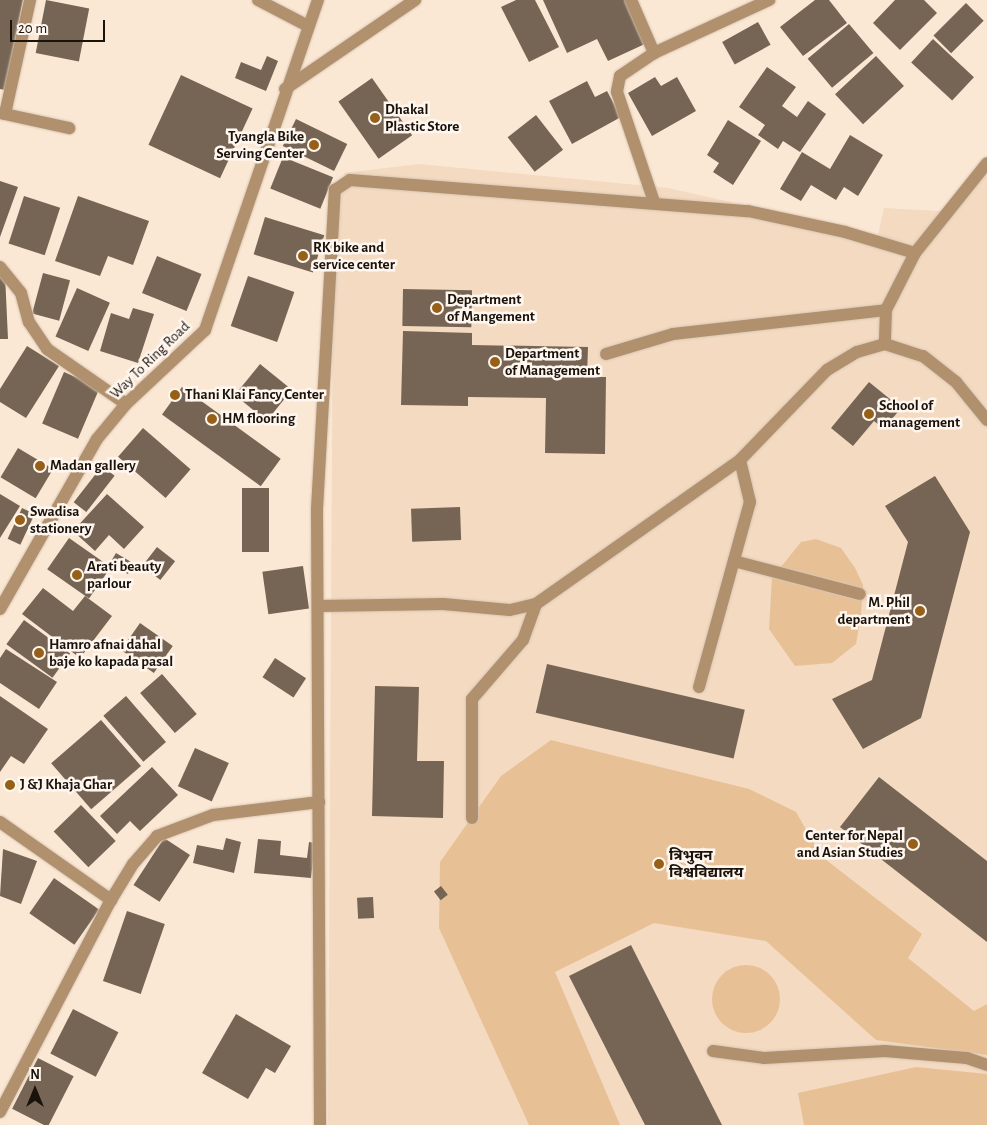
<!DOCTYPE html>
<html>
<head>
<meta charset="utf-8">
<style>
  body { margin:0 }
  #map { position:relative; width:987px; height:1125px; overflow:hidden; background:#fbe8d4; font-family:"Alegreya Sans","Noto Sans Devanagari",sans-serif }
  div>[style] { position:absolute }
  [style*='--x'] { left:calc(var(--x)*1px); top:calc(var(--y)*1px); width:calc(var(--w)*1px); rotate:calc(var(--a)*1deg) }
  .built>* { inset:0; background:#f3dac1 }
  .green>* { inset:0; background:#e8c096 }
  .round { border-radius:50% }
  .building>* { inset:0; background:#766554; transform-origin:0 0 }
  .roads { filter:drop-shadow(0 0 1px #d7c6b4) drop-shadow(0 0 1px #d7c6b4) }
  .service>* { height:12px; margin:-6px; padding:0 6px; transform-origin:6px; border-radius:6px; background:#b1906e }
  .minor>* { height:12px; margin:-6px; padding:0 6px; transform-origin:6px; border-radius:6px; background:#b1906e }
  .tertiary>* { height:12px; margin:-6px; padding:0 6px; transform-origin:6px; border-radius:6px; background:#b1906e }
  .dots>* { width:14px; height:14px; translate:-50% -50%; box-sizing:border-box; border:2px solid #fff7ef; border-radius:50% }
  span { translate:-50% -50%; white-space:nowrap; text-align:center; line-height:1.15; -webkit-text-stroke:5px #fff7ef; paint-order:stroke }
  .poi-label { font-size:15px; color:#1a130c; font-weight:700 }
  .left { translate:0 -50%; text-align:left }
  .right { translate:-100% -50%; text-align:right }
  .street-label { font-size:15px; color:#1a130c }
  .north { position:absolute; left:10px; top:1065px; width:50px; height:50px; -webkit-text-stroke:4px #fff7ef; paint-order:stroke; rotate:0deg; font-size:14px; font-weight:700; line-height:20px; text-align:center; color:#1a130c }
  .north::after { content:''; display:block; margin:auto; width:18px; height:22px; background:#1a130c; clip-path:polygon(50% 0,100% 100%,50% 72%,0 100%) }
  .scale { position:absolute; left:10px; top:20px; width:95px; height:22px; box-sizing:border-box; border:2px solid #1a130c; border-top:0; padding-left:6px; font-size:15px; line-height:18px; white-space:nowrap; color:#1a130c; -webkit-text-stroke:4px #fff7ef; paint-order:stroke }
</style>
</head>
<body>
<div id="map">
  <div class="built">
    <div style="clip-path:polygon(419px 164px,668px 188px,878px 235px,884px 208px,956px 212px,987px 173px,987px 1125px,328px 1125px,333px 270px,344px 173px)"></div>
  </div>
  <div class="green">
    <div style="clip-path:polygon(816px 539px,841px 548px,855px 568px,863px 585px,861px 615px,856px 644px,832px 663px,795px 666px,769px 629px,772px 578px,801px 542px)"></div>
    <div style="clip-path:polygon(551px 740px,749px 789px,796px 812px,821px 856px,922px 934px,908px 958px,974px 1011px,987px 1004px,987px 1055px,876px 1040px,766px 941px,654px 923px,555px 972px,620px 1125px,529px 1125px,439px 928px,440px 862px,501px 776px)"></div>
    <div class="round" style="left:712px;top:965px;width:68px;height:68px"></div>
    <div style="clip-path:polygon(916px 1067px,987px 1074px,987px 1125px,804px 1125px,798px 1093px)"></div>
  </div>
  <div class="building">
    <div style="clip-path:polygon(0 0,23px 0,5px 90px,0 89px)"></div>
    <div style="left:46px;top:0;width:44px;height:54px;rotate:11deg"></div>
    <div style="clip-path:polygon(516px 0,535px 0,559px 47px,529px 62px,501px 7px)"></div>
    <div style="clip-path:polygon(543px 0,627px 0,647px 43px,608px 61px,597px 39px,567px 53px)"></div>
    <div style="clip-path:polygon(815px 0,829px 0,847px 23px,803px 56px,780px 27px)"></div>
    <div style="clip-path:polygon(895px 0,924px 0,937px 13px,900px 50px,873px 23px)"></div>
    <div style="left:966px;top:3px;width:25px;height:46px;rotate:45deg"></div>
    <div style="left:758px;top:22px;width:26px;height:41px;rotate:61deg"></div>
    <div style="left:849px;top:24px;width:38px;height:54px;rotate:50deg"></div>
    <div style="left:933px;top:39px;width:56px;height:32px;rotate:43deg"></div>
    <div style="clip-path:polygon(267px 56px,278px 61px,266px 91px,235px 78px,241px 62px,261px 70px)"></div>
    <div style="left:876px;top:56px;width:41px;height:56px;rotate:47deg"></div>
    <div style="clip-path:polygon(767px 67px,796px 87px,782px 106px,797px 117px,808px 101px,826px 114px,800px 152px,783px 141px,778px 149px,758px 135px,765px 125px,739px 107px)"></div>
    <div style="left:181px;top:75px;width:79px;height:77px;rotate:25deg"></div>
    <div style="clip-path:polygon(655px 77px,661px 86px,677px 77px,696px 111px,652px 136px,628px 93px)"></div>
    <div style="left:372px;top:78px;width:70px;height:41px;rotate:55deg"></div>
    <div style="clip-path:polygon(587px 81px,595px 97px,607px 91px,621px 117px,572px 144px,549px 101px)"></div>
    <div style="left:536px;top:115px;width:44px;height:36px;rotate:52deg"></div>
    <div style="left:296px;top:119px;width:57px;height:30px;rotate:26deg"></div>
    <div style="clip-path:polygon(728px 120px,761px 141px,733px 185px,713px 172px,719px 163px,707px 155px)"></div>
    <div style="clip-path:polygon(850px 135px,883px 155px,858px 196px,844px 187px,836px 200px,811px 185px,801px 201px,780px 189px,802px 152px,830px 169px)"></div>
    <div style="left:283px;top:157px;width:54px;height:34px;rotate:22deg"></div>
    <div style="clip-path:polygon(0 181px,18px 187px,0 237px)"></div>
    <div style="left:24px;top:196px;width:38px;height:50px;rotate:18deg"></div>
    <div style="clip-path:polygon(78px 196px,149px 221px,133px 265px,108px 256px,100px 276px,55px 261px)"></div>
    <div style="left:265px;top:217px;width:62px;height:39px;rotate:17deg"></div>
    <div style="left:157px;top:256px;width:48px;height:40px;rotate:22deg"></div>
    <div style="left:43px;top:273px;width:28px;height:42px;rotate:15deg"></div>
    <div style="clip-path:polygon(0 275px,5px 275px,8px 339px,0 339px)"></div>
    <div style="left:248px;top:276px;width:49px;height:53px;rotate:19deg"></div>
    <div style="left:77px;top:288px;width:36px;height:53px;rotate:24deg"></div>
    <div style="left:403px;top:289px;width:69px;height:37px;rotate:1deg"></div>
    <div style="clip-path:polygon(133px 308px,154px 314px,138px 363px,100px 351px,111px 313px,129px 319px)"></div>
    <div style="clip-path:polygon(403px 331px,472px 333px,472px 345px,588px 347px,587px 377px,606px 377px,605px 454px,545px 453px,546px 398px,468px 397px,468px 406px,401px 405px)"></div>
    <div style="clip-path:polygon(27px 346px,59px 366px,26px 418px,0 402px,0 389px)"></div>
    <div style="left:260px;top:364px;width:41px;height:40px;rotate:39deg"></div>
    <div style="left:64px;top:372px;width:39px;height:56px;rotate:23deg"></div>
    <div style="clip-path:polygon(869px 382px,901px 408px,884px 429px,874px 421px,853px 446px,831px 428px)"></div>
    <div style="left:182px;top:387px;width:122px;height:34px;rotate:36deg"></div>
    <div style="left:143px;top:428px;width:63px;height:38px;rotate:41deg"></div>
    <div style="left:18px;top:448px;width:41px;height:34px;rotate:31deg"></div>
    <div style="left:102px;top:466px;width:16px;height:46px;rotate:38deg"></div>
    <div style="clip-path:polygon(935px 476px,970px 532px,921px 718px,863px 749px,832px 699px,872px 680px,908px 542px,885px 506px)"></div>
    <div style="left:242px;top:488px;width:27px;height:64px"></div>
    <div style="clip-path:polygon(0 494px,20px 506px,0 538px)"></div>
    <div style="clip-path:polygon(107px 494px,144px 527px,124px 549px,109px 535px,95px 551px,73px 531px)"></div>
    <div style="left:460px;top:507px;width:33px;height:49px;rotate:88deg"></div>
    <div style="left:22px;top:508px;width:14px;height:34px;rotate:25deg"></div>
    <div style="left:69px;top:538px;width:51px;height:38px;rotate:35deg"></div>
    <div style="left:157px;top:547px;width:23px;height:24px;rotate:38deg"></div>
    <div style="left:116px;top:553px;width:21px;height:12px;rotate:31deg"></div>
    <div style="left:303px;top:566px;width:43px;height:41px;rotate:82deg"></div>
    <div style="clip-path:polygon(43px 588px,73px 611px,85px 596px,112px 616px,80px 658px,22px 614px)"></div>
    <div style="left:24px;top:620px;width:57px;height:30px;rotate:36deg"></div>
    <div style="left:140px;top:623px;width:40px;height:33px;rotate:35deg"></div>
    <div style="clip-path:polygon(6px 649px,57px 682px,39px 709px,0 683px,0 658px)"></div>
    <div style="left:275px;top:658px;width:37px;height:23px;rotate:33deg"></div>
    <div style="left:547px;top:664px;width:203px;height:50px;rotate:13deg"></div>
    <div style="left:162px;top:674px;width:53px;height:29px;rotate:49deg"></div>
    <div style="clip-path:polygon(375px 686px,419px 687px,417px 761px,444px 761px,443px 818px,372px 816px)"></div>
    <div style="clip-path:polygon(0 696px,48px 729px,24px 764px,11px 756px,0 772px)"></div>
    <div style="left:126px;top:696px;width:61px;height:30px;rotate:49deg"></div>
    <div style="left:101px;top:720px;width:61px;height:66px;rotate:49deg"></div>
    <div style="left:195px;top:748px;width:37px;height:42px;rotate:24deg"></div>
    <div style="clip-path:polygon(152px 767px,178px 795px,140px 831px,130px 821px,117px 834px,100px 816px)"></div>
    <div style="clip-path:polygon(879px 777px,987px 861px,987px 942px,840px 827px)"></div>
    <div style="left:81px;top:805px;width:50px;height:38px;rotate:46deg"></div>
    <div style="left:164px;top:838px;width:31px;height:56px;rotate:33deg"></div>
    <div style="clip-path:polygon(226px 838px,241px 842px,234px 873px,193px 863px,197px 845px,223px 850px)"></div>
    <div style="clip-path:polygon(258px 839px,281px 841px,280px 855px,307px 858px,309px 842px,315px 843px,311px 878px,254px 873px)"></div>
    <div style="clip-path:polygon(3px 849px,37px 861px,21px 904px,0 896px)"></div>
    <div style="left:54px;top:878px;width:55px;height:43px;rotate:35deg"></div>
    <div style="left:441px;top:886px;width:11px;height:9px;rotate:52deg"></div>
    <div style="left:373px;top:897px;width:21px;height:16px;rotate:87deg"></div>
    <div style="left:127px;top:911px;width:40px;height:74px;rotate:19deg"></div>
    <div style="clip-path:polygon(631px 945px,722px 1125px,645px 1125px,569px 976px)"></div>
    <div style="left:73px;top:1009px;width:51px;height:50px;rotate:27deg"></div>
    <div style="clip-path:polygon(236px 1014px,291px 1046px,275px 1073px,266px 1068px,248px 1099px,202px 1073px)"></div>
    <div style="left:38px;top:1058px;width:40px;height:57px;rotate:27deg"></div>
  </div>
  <div class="roads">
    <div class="service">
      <div style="--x:915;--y:253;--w:64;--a:117"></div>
      <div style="--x:886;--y:310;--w:34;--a:92"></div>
      <div style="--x:885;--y:344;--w:40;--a:18"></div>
      <div style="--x:923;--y:356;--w:42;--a:38.2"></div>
      <div style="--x:956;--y:382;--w:49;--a:50.8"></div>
      <div style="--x:606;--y:354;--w:70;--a:-16.6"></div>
      <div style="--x:673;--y:334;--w:214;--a:-6.4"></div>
      <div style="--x:734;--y:561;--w:130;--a:14.7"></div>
      <div style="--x:320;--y:606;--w:123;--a:-0.9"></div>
      <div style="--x:443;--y:604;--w:67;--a:5.1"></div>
      <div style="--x:510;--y:610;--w:27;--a:-13"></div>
      <div style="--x:536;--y:604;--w:250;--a:-35.2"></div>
      <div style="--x:699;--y:687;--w:192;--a:-74.6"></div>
      <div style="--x:750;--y:502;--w:43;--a:-103.4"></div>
      <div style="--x:740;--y:460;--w:125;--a:-46"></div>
      <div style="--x:827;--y:370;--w:35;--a:-31"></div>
      <div style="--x:857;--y:352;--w:29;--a:-16"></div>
      <div style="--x:472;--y:818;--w:119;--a:-90"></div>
      <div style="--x:472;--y:699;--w:78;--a:-49.2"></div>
      <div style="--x:523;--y:640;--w:38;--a:-70"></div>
      <div style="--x:713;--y:1051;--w:51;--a:7.8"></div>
      <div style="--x:764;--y:1058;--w:121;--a:-3.3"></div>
      <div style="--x:885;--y:1051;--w:82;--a:4.9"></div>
      <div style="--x:967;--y:1058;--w:21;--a:19"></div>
    </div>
    <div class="minor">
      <div style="--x:258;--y:0;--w:54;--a:27.5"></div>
      <div style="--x:631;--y:0;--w:58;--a:66.5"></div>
      <div style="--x:654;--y:53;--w:41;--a:145.9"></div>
      <div style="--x:620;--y:76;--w:16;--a:101"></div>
      <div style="--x:617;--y:92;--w:116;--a:71.4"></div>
      <div style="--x:654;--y:53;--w:127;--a:-24.7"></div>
      <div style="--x:285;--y:89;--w:158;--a:-34.4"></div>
      <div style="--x:0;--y:113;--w:71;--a:12.3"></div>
      <div style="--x:5;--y:114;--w:117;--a:-77.6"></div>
      <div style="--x:0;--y:267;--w:33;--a:51"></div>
      <div style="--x:21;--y:293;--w:30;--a:75"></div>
      <div style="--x:29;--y:322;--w:32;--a:56"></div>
      <div style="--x:47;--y:349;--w:96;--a:34.8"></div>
      <div style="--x:0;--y:822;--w:136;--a:35.1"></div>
      <div style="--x:0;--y:1112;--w:239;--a:-62.4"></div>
      <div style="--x:111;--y:900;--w:42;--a:-58.6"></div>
      <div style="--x:133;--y:864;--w:37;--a:-49"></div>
      <div style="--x:157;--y:836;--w:60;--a:-20.6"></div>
      <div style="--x:213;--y:815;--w:107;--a:-7"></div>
      <div style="--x:320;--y:1125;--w:616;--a:-90.28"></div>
      <div style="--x:317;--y:509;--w:320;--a:-86.8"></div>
      <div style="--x:335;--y:190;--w:18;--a:-34"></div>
      <div style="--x:350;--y:180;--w:399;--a:4.5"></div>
      <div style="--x:748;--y:211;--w:99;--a:12.2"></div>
      <div style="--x:845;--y:232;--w:73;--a:16.7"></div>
      <div style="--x:915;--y:253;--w:115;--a:-51.3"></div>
    </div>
    <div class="tertiary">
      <div style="--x:0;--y:609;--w:196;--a:-60.3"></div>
      <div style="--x:97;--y:439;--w:45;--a:-50.4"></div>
      <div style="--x:126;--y:404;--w:108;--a:-43.1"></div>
      <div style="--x:205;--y:330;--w:349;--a:-71.1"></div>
    </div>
  </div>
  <div class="dots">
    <div style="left:375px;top:118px;background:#966018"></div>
    <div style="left:314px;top:145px;background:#966018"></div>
    <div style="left:303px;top:256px;background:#966018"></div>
    <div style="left:437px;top:308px;background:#966018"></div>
    <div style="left:495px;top:362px;background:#966018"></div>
    <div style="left:175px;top:395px;background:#966018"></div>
    <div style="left:869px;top:414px;background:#966018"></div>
    <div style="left:212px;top:419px;background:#966018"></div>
    <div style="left:40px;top:466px;background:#966018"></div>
    <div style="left:20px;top:520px;background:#966018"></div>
    <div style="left:77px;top:575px;background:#966018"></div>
    <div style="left:920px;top:611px;background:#966018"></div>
    <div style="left:39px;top:653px;background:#966018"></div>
    <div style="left:10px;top:785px;background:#966018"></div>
    <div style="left:913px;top:844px;background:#966018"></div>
    <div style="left:659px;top:864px;background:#966018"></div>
  </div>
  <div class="poi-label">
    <span class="left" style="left:385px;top:118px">Dhakal<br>Plastic Store</span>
    <span class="right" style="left:304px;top:145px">Tyangla Bike<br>Serving Center</span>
    <span class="left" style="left:313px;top:256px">RK bike and<br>service center</span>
    <span class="left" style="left:447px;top:308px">Department<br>of Mangement</span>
    <span class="left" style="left:505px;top:362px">Department<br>of Management</span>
    <span class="left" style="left:185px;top:395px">Thani Klai Fancy Center</span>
    <span class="left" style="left:879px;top:414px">School of<br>management</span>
    <span class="left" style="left:222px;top:419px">HM flooring</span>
    <span class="left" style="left:50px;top:466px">Madan gallery</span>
    <span class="left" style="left:30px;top:520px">Swadisa<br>stationery</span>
    <span class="left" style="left:87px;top:575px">Arati beauty<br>parlour</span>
    <span class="right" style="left:910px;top:611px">M. Phil<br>department</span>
    <span class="left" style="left:49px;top:653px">Hamro afnai dahal<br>baje ko kapada pasal</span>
    <span class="left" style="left:20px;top:785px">J &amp;J Khaja Ghar</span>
    <span class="right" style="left:903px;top:844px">Center for Nepal<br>and Asian Studies</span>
    <span class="left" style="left:669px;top:864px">त्रिभुवन<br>विश्वविद्यालय</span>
  </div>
  <div class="street-label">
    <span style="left:150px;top:360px;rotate:-44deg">Way To Ring Road</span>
  </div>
  <div class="north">N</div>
  <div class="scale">20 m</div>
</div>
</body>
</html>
